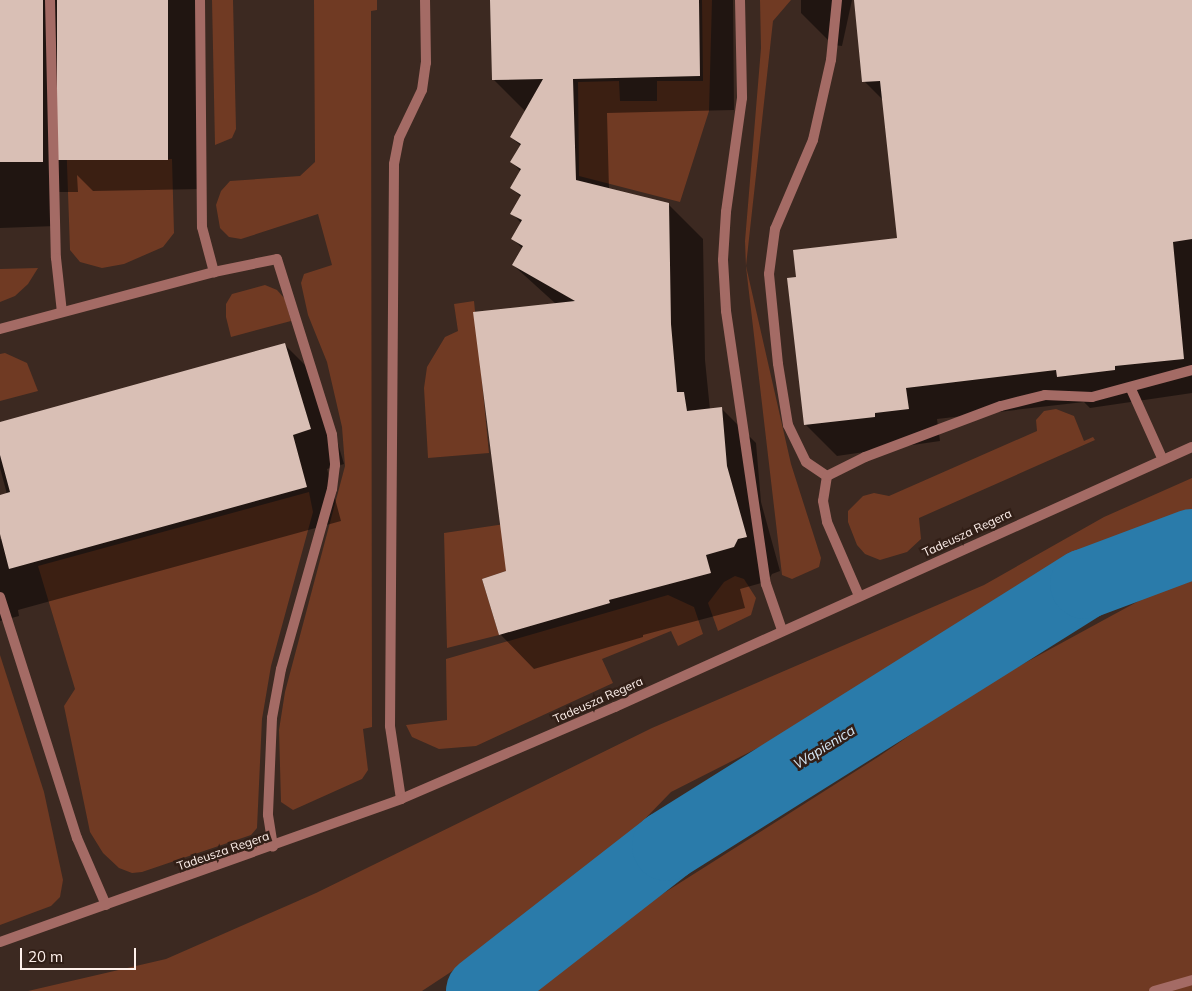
<!DOCTYPE html>
<html>
<head>
<meta charset="utf-8">
<style>
  body { margin:0 }
  #map { position:relative; width:1192px; height:991px; overflow:hidden; background:#3c2921; font-family:Mulish,sans-serif }
  div>[style] { position:absolute }
  [style*='--x'] { left:calc(var(--x)*1px); top:calc(var(--y)*1px); width:calc(var(--w)*1px); rotate:calc(var(--a)*1deg) }
  .green>* { inset:0; background:#703a23 }
  .shadow>* { inset:0; background:#0007 }
  .river>* { height:70px; margin:-35px; padding:0 35px; transform-origin:35px; border-radius:35px; background:#2a7baa }
  .building>* { inset:0; background:#d9bfb5; transform-origin:0 0 }
  .service>* { height:10px; margin:-5px; padding:0 5px; transform-origin:5px; border-radius:5px; background:#a46b65 }
  .minor>* { height:10px; margin:-5px; padding:0 5px; transform-origin:5px; border-radius:5px; background:#a46b65 }
  span { translate:-50% -50%; white-space:nowrap; text-align:center; line-height:1.15; -webkit-text-stroke:5px #321f17; paint-order:stroke }
  .street-label { font-size:12px; color:#fff1ec }
  .water-label { font-size:14px; color:#d5e7f5; font-style:italic }
  .scale { position:absolute; left:20px; top:948px; width:116px; height:22px; box-sizing:border-box; border:2px solid #fff1ec; border-top:0; padding-left:6px; font-size:15px; line-height:18px; white-space:nowrap; color:#fff1ec; -webkit-text-stroke:4px #321f17; paint-order:stroke }
</style>
</head>
<body>
<div id="map">
  <div class="green">
    <div style="clip-path:polygon(212px 0,233px 0,236px 129px,232px 138px,215px 145px)"></div>
    <div style="clip-path:polygon(314px 0,377px 0,377px 10px,371px 11px,372px 727px,363px 729px,368px 770px,362px 779px,293px 810px,281px 802px,279px 730px,285px 692px,345px 466px,342px 427px,327px 362px,308px 315px,301px 283px,304px 274px,332px 265px,318px 214px,241px 239px,229px 237px,220px 228px,216px 205px,221px 191px,230px 181px,300px 176px,315px 162px)"></div>
    <div style="clip-path:polygon(702px 0,712px 0,709px 111px,680px 202px,579px 176px,578px 82px,619px 81px,620px 101px,657px 101px,657px 81px,703px 81px)"></div>
    <div style="clip-path:polygon(760px 0,791px 0,773px 21px,746px 266px,791px 464px,821px 558px,819px 567px,792px 579px,782px 575px,746px 267px,745px 241px,761px 48px)"></div>
    <div style="clip-path:polygon(65px 107px,78px 107px,80px 160px,172px 159px,174px 233px,163px 247px,124px 264px,102px 268px,80px 262px,70px 250px)"></div>
    <div style="clip-path:polygon(38px 268px,28px 284px,15px 296px,0 302px,0 269px)"></div>
    <div style="clip-path:polygon(265px 285px,277px 290px,285px 299px,291px 321px,231px 337px,226px 317px,226px 304px,232px 294px)"></div>
    <div style="clip-path:polygon(474px 301px,489px 453px,428px 458px,424px 388px,427px 367px,445px 337px,458px 331px,454px 304px)"></div>
    <div style="clip-path:polygon(5px 353px,27px 363px,38px 391px,0 401px,0 354px)"></div>
    <div style="clip-path:polygon(1056px 409px,1074px 416px,1084px 441px,1093px 437px,1095px 440px,919px 518px,921px 539px,907px 552px,880px 560px,865px 554px,857px 545px,848px 522px,848px 511px,863px 496px,874px 493px,889px 496px,1037px 431px,1036px 420px,1044px 411px)"></div>
    <div style="clip-path:polygon(1192px 478px,1192px 513px,1081px 566px,941px 655px,671px 792px,578px 888px,422px 991px,28px 991px,166px 959px,316px 893px,652px 728px,984px 585px,1104px 517px)"></div>
    <div style="clip-path:polygon(309px 492px,313px 512px,271px 666px,262px 719px,257px 828px,251px 835px,142px 872px,132px 873px,119px 868px,103px 853px,90px 832px,64px 706px,75px 689px,38px 566px)"></div>
    <div style="clip-path:polygon(512px 523px,509px 570px,482px 579px,499px 635px,447px 648px,444px 533px)"></div>
    <div style="clip-path:polygon(735px 576px,744px 579px,756px 598px,751px 615px,718px 631px,708px 603px,724px 582px)"></div>
    <div style="clip-path:polygon(1192px 579px,1192px 991px,522px 991px,656px 898px,878px 757px,979px 688px,1146px 597px)"></div>
    <div style="clip-path:polygon(668px 595px,694px 607px,703px 634px,678px 646px,671px 631px,602px 659px,613px 683px,476px 746px,439px 749px,412px 737px,406px 725px,447px 720px,446px 659px)"></div>
    <div style="clip-path:polygon(0 655px,44px 792px,63px 880px,60px 897px,51px 906px,0 925px)"></div>
  </div>
  <div class="shadow">
    <div style="clip-path:polygon(0 0,198px 0,203px 189px,93px 191px,77px 175px,78px 192px,55px 192px,56px 226px,0 228px)"></div>
    <div style="clip-path:polygon(491px 0,733px 0,734px 110px,607px 113px,609px 190px,668px 204px,703px 239px,705px 360px,710px 410px,722px 409px,756px 443px,761px 502px,780px 571px,772px 574px,768px 581px,740px 589px,745px 608px,643px 635px,643px 637px,534px 669px,500px 634px,507px 572px,556px 304px,513px 265px,523px 249px,513px 239px,521px 223px,512px 213px,521px 197px,512px 188px,521px 172px,512px 162px,521px 146px,511px 137px,526px 112px,493px 79px)"></div>
    <div style="clip-path:polygon(801px 0,852px 0,842px 46px,833px 45px,801px 13px)"></div>
    <div style="clip-path:polygon(855px 0,1192px 0,1192px 393px,1090px 408px,1084px 402px,937px 419px,940px 441px,837px 456px,805px 424px,797px 278px,899px 239px,884px 101px,864px 81px)"></div>
    <div style="clip-path:polygon(284px 344px,319px 379px,344px 464px,327px 469px,341px 521px,18px 610px,19px 616px,0 621px,0 539px,3px 539px,0 496px,7px 494px,0 468px,0 424px)"></div>
  </div>
  <div class="river">
    <div style="--x:481;--y:991;--w:236;--a:-37.9"></div>
    <div style="--x:667;--y:846;--w:493;--a:-32.1"></div>
    <div style="--x:1085;--y:584;--w:114;--a:-20.5"></div>
  </div>
  <div class="building">
    <div style="left:0;top:0;width:43px;height:162px"></div>
    <div style="left:57px;top:0;width:111px;height:160px"></div>
    <div style="clip-path:polygon(490px 0,699px 0,700px 76px,573px 79px,576px 180px,669px 203px,671px 324px,677px 392px,684px 392px,687px 411px,722px 407px,727px 466px,747px 537px,738px 539px,734px 547px,706px 555px,711px 573px,609px 600px,610px 603px,499px 635px,482px 579px,506px 571px,473px 312px,575px 301px,512px 265px,523px 246px,511px 239px,522px 220px,510px 214px,521px 195px,510px 188px,521px 169px,510px 162px,521px 144px,510px 137px,543px 79px,492px 80px)"></div>
    <div style="clip-path:polygon(854px 0,1192px 0,1192px 239px,1173px 242px,1184px 359px,1115px 366px,1115px 370px,1057px 377px,1056px 370px,906px 388px,909px 409px,875px 413px,875px 417px,804px 425px,787px 278px,796px 277px,793px 250px,897px 238px,880px 81px,862px 82px)"></div>
    <div style="clip-path:polygon(285px 343px,311px 429px,293px 435px,307px 487px,9px 569px,0 534px,0 495px,10px 492px,0 455px,0 422px)"></div>
  </div>
  <div class="service">
    <div style="--x:50;--y:0;--w:258;--a:88.7"></div>
    <div style="--x:56;--y:258;--w:54;--a:83.7"></div>
    <div style="--x:200;--y:0;--w:227;--a:89.5"></div>
    <div style="--x:202;--y:227;--w:47;--a:75.1"></div>
    <div style="--x:740;--y:0;--w:98;--a:88.8"></div>
    <div style="--x:742;--y:98;--w:115;--a:98"></div>
    <div style="--x:726;--y:212;--w:48;--a:93.6"></div>
    <div style="--x:723;--y:260;--w:51;--a:86.6"></div>
    <div style="--x:726;--y:311;--w:276;--a:81.7"></div>
    <div style="--x:766;--y:584;--w:49;--a:70.8"></div>
    <div style="--x:837;--y:0;--w:60;--a:95.7"></div>
    <div style="--x:831;--y:60;--w:82;--a:102.7"></div>
    <div style="--x:813;--y:140;--w:97;--a:113.1"></div>
    <div style="--x:775;--y:229;--w:45;--a:97.6"></div>
    <div style="--x:769;--y:274;--w:90;--a:84.3"></div>
    <div style="--x:778;--y:364;--w:62;--a:80.7"></div>
    <div style="--x:788;--y:425;--w:41;--a:64.1"></div>
    <div style="--x:806;--y:462;--w:25;--a:34"></div>
    <div style="--x:827;--y:476;--w:25;--a:99"></div>
    <div style="--x:823;--y:501;--w:21;--a:79"></div>
    <div style="--x:827;--y:522;--w:81;--a:66.6"></div>
    <div style="--x:0;--y:329;--w:221;--a:-14.9"></div>
    <div style="--x:214;--y:272;--w:64;--a:-11.7"></div>
    <div style="--x:277;--y:259;--w:184;--a:72.6"></div>
    <div style="--x:332;--y:435;--w:30;--a:84"></div>
    <div style="--x:335;--y:465;--w:24;--a:97"></div>
    <div style="--x:332;--y:489;--w:187;--a:105.8"></div>
    <div style="--x:281;--y:669;--w:50;--a:100.4"></div>
    <div style="--x:272;--y:718;--w:97;--a:92.4"></div>
    <div style="--x:268;--y:815;--w:32;--a:81"></div>
    <div style="--x:1131;--y:389;--w:76;--a:65.8"></div>
    <div style="--x:827;--y:476;--w:42;--a:-26.6"></div>
    <div style="--x:865;--y:457;--w:145;--a:-20.6"></div>
    <div style="--x:1001;--y:406;--w:45;--a:-14"></div>
    <div style="--x:1045;--y:395;--w:47;--a:2.4"></div>
    <div style="--x:1092;--y:397;--w:104;--a:-15.1"></div>
    <div style="--x:0;--y:597;--w:253;--a:72.3"></div>
    <div style="--x:77;--y:838;--w:73;--a:66.6"></div>
    <div style="--x:401;--y:799;--w:74;--a:-98.6"></div>
    <div style="--x:390;--y:726;--w:562;--a:-89.59"></div>
    <div style="--x:394;--y:164;--w:26;--a:-79"></div>
    <div style="--x:399;--y:138;--w:53;--a:-64.4"></div>
    <div style="--x:422;--y:90;--w:27;--a:-82"></div>
    <div style="--x:426;--y:63;--w:63;--a:-90.9"></div>
    <div style="--x:1154;--y:991;--w:40;--a:-16"></div>
  </div>
  <div class="minor">
    <div style="--x:0;--y:942;--w:426;--a:-19.6"></div>
    <div style="--x:401;--y:799;--w:233;--a:-23.3"></div>
    <div style="--x:615;--y:707;--w:633;--a:-24.26"></div>
  </div>
  <div class="street-label">
    <span style="left:967px;top:533px;rotate:-25deg">Tadeusza Regera</span>
    <span style="left:598px;top:700px;rotate:-24deg">Tadeusza Regera</span>
    <span style="left:223px;top:851px;rotate:-19deg">Tadeusza Regera</span>
  </div>
  <div class="water-label">
    <span style="left:824px;top:747px;rotate:-32deg">Wapienica</span>
  </div>
  <div class="scale">20 m</div>
</div>
</body>
</html>
